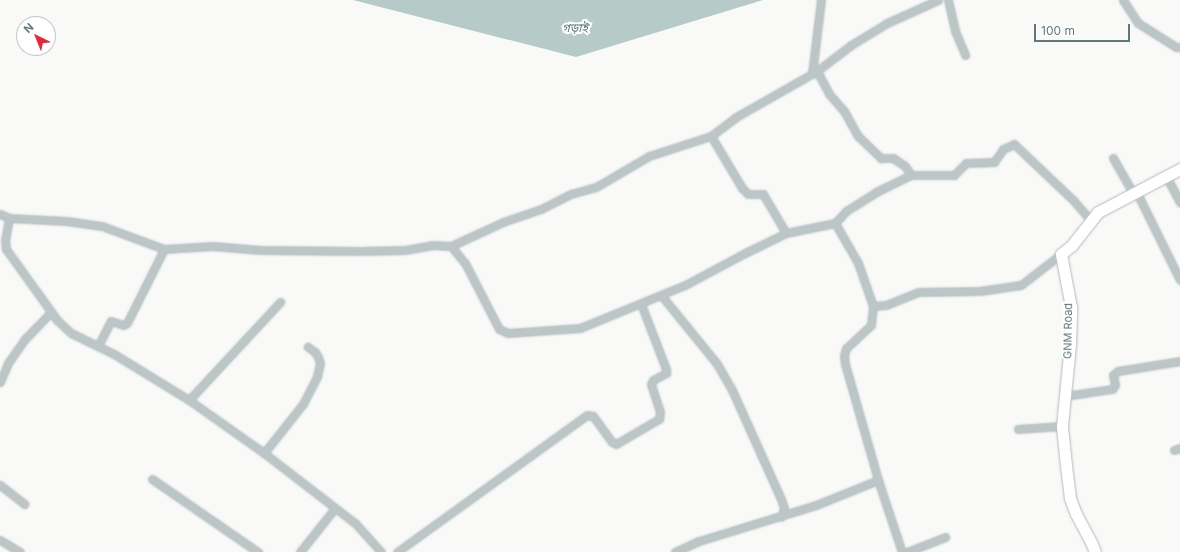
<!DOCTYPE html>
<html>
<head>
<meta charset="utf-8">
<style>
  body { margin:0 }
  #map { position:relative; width:1180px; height:552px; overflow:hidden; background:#f9f9f7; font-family:Inter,"Noto Sans Bengali",sans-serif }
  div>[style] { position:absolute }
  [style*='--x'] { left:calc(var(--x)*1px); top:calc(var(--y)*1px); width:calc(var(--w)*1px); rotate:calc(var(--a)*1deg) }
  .water>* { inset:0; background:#b6cac8 }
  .roads { filter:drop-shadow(0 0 1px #b0bbbc) drop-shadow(0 0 1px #b0bbbc) }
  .street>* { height:7px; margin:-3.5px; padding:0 3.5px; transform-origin:3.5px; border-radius:3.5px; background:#bdc6c7 }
  .secondary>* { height:11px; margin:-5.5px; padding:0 5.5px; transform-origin:5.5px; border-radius:5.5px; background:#fff }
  span { translate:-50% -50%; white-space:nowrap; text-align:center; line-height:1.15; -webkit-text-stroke:4px #fff; paint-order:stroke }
  .street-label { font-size:11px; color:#5e797d }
  .water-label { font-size:12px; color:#597674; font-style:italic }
  .north { position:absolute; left:16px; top:16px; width:40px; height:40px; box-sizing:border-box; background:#fff; border:1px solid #bfc9cb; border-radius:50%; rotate:317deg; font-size:11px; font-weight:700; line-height:16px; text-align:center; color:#5e797d }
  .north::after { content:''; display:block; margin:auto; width:14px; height:18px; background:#e92736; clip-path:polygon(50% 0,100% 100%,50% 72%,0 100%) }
  .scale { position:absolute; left:1034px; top:24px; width:96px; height:18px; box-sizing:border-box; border:2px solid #5e797d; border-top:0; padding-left:5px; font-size:12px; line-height:14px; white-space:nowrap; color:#5e797d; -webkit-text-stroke:3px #fff; paint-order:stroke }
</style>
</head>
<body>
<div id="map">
  <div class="water">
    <div style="clip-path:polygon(353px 0,763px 0,576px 57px)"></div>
  </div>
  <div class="roads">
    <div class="street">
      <div style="--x:948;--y:0;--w:32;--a:77"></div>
      <div style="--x:955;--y:31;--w:26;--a:67"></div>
      <div style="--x:1123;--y:0;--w:27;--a:57"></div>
      <div style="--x:1138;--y:23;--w:45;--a:32.3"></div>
      <div style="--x:1176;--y:47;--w:4;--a:0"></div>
      <div style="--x:817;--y:71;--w:27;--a:62"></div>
      <div style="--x:830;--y:95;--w:21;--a:49"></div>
      <div style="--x:844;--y:111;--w:29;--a:61"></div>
      <div style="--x:858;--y:136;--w:32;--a:44"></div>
      <div style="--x:881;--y:158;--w:12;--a:0"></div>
      <div style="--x:893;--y:158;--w:14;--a:34"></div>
      <div style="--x:905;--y:166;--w:11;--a:56"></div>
      <div style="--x:812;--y:74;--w:75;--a:-83.1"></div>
      <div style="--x:711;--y:136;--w:61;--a:59.2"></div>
      <div style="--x:742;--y:188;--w:8;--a:45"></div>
      <div style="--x:748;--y:194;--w:15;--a:0"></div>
      <div style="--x:763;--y:194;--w:45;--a:59.5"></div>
      <div style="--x:1113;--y:158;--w:40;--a:60.3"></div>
      <div style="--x:1166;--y:176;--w:30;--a:62"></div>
      <div style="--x:1136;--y:191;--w:99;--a:63.7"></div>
      <div style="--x:0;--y:214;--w:10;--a:24"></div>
      <div style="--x:9;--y:218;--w:22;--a:100"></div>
      <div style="--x:5;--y:240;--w:9;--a:84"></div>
      <div style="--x:6;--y:249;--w:87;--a:54.3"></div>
      <div style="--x:57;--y:320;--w:19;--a:43"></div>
      <div style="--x:71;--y:333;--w:48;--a:26"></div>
      <div style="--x:114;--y:354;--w:88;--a:31.5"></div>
      <div style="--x:189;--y:400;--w:92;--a:35.2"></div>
      <div style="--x:264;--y:453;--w:115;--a:37.6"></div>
      <div style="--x:355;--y:523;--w:39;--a:48"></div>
      <div style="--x:9;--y:218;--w:57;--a:3"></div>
      <div style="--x:66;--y:221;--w:36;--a:8"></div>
      <div style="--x:102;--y:226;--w:66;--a:20.4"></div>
      <div style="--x:164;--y:249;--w:49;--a:-3.5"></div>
      <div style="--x:213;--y:246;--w:48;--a:4.8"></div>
      <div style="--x:261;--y:250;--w:99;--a:0.6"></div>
      <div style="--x:360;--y:251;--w:45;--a:-1.3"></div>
      <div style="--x:405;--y:250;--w:27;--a:-10"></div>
      <div style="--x:432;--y:245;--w:19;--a:3"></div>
      <div style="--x:451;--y:246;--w:57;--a:-24.8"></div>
      <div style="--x:503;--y:222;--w:40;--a:-18.9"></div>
      <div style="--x:541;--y:209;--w:34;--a:-27"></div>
      <div style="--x:571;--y:194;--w:26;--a:-16"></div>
      <div style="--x:596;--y:187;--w:61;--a:-30.3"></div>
      <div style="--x:649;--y:156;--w:65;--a:-17.9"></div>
      <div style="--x:711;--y:136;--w:31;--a:-37"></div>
      <div style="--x:736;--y:117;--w:93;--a:-29.6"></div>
      <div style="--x:817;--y:71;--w:43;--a:-37.4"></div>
      <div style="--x:851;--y:45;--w:42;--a:-31.4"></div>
      <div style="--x:887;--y:23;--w:56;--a:-24.3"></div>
      <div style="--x:835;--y:223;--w:46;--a:60.1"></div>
      <div style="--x:858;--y:263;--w:46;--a:70.8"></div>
      <div style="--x:873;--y:306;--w:19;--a:96"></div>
      <div style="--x:871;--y:325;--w:34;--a:137"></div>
      <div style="--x:846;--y:348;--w:8;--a:104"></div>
      <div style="--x:844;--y:356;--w:8;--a:83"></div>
      <div style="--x:845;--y:364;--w:121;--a:74.1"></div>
      <div style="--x:878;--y:480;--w:76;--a:71.6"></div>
      <div style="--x:451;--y:246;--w:22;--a:51"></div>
      <div style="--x:465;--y:263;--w:74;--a:62.7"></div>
      <div style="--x:499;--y:329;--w:10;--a:24"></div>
      <div style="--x:508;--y:333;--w:72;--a:-4"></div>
      <div style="--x:580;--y:328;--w:113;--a:-22.3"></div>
      <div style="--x:685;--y:285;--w:68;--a:-28.1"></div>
      <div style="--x:745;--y:253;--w:46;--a:-26"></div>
      <div style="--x:786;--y:233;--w:50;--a:-11.5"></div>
      <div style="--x:835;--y:223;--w:16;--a:-47"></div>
      <div style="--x:846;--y:211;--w:36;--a:-32"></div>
      <div style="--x:876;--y:192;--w:39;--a:-26"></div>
      <div style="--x:911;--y:175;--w:43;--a:0"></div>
      <div style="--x:954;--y:175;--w:17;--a:-45"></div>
      <div style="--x:966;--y:163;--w:28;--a:-2"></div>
      <div style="--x:994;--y:162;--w:16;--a:-55"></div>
      <div style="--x:1003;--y:149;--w:12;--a:-24"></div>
      <div style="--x:1014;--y:144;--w:81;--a:43.5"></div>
      <div style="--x:1073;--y:200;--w:28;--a:49"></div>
      <div style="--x:661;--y:295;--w:89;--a:50.9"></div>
      <div style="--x:717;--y:364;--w:30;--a:60"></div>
      <div style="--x:732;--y:390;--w:120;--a:65.8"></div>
      <div style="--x:781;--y:499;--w:9;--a:72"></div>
      <div style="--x:784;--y:508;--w:9;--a:108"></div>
      <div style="--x:873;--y:306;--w:13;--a:-4"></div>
      <div style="--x:886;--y:305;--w:35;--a:-22"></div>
      <div style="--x:919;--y:292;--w:61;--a:-0.9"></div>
      <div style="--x:980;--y:291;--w:41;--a:-8.3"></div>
      <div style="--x:1021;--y:285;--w:51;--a:-37.8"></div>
      <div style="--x:98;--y:346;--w:28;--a:-63"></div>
      <div style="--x:111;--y:321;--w:13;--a:18"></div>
      <div style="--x:123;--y:325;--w:4;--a:-27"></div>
      <div style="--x:127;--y:323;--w:83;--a:-63.4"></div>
      <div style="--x:0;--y:382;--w:21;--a:-67"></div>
      <div style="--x:8;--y:363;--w:29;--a:-55"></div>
      <div style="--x:25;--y:339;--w:37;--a:-46"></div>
      <div style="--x:1065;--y:396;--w:48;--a:-8.5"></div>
      <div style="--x:1112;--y:389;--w:5;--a:-53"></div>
      <div style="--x:1115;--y:385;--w:10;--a:-101"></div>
      <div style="--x:1113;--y:375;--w:6;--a:-39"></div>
      <div style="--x:1118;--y:371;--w:63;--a:-9.2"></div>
      <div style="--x:189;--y:400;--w:134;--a:-47.1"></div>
      <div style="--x:1018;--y:429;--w:44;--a:-3.9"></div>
      <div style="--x:1174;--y:450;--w:6;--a:-18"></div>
      <div style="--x:264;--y:453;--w:63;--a:-51.5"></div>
      <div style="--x:303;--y:404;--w:30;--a:-63"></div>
      <div style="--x:317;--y:377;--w:14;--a:-78"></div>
      <div style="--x:320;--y:363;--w:6;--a:-108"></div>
      <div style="--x:318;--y:357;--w:6;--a:-121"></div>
      <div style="--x:315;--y:352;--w:9;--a:-144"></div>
      <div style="--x:152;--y:479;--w:129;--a:34.6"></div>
      <div style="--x:0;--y:485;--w:31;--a:38"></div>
      <div style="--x:0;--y:540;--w:23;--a:31"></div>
      <div style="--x:300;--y:552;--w:56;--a:-51.5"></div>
      <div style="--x:397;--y:552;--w:234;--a:-35.8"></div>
      <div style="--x:587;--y:415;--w:6;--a:9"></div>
      <div style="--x:593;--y:416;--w:32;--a:54"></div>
      <div style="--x:612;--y:442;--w:4;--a:27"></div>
      <div style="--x:616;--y:444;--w:50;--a:-30.2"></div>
      <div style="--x:659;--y:419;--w:7;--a:-82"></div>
      <div style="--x:660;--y:412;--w:29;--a:-108"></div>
      <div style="--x:651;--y:384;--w:4;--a:-63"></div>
      <div style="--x:653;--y:380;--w:15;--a:-28"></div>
      <div style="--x:666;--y:373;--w:4;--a:-90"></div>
      <div style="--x:666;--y:369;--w:70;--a:-111"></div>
      <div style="--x:675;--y:552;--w:26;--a:-25"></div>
      <div style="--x:699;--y:541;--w:122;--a:-17.1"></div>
      <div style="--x:816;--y:505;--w:67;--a:-22"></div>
      <div style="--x:907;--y:552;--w:41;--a:-21.5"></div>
    </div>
    <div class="secondary">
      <div style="--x:1095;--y:552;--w:9;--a:-111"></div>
      <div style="--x:1092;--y:544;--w:34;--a:-118"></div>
      <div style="--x:1076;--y:514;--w:17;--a:-111"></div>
      <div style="--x:1070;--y:498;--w:33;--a:-97"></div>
      <div style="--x:1066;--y:465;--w:39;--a:-96"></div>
      <div style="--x:1062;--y:426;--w:81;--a:-84.4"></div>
      <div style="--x:1070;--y:345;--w:38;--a:-88"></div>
      <div style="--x:1071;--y:307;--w:54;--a:-100.7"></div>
      <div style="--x:1061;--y:254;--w:14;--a:-39"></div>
      <div style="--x:1072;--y:245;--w:42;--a:-51.8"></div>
      <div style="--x:1098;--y:212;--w:93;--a:-27.7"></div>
    </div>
  </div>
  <div class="street-label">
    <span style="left:1068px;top:331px;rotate:-89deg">GNM Road</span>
  </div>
  <div class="water-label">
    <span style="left:575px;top:28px">গড়াই</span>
  </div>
  <div class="north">N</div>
  <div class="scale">100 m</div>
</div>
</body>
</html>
